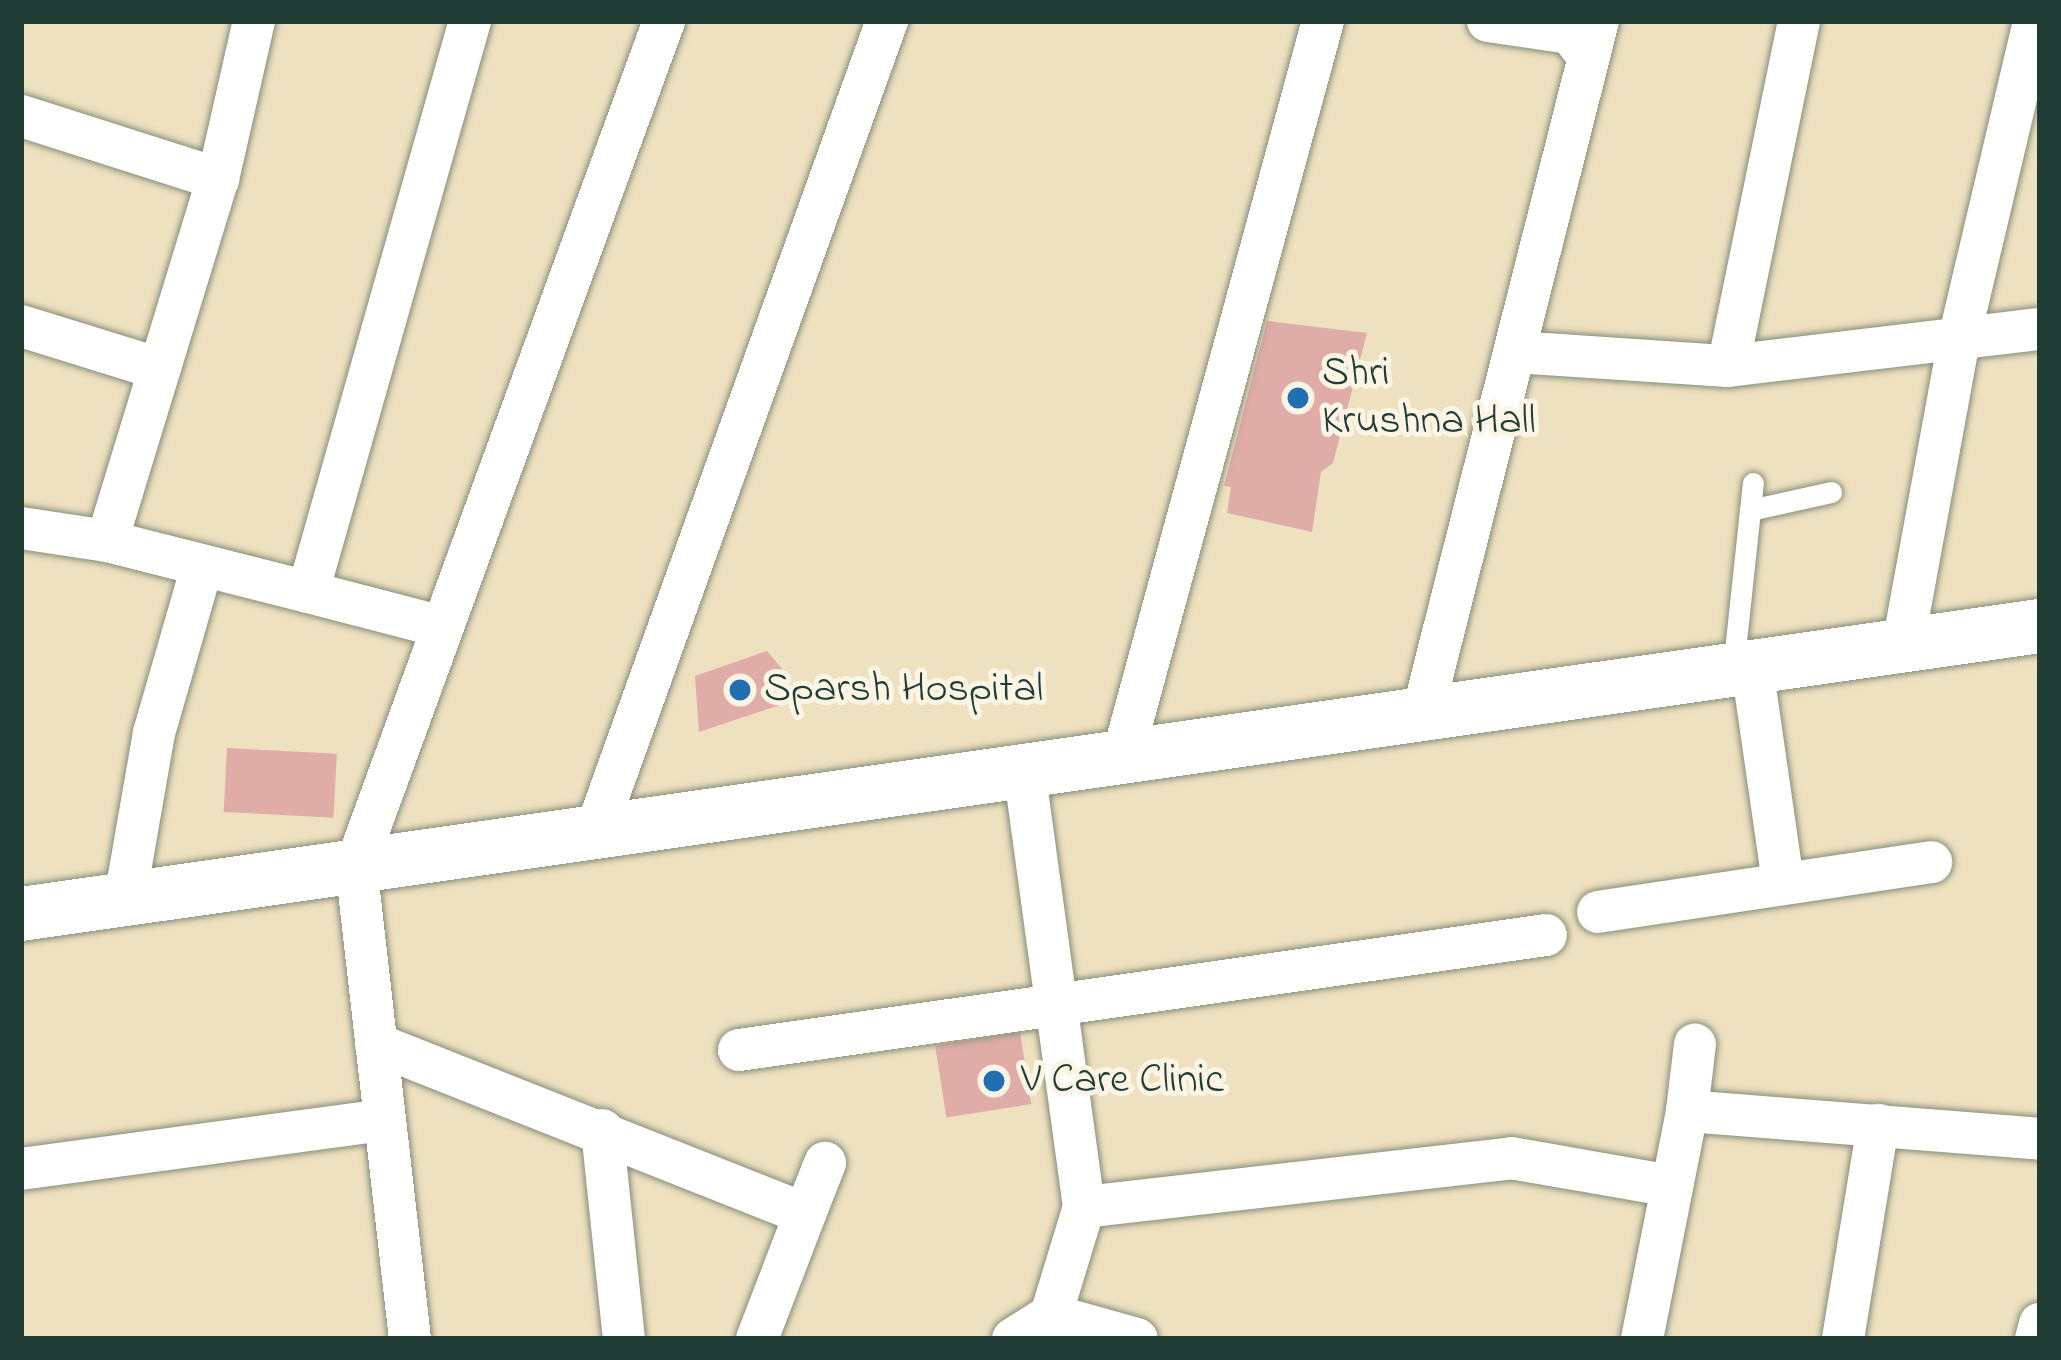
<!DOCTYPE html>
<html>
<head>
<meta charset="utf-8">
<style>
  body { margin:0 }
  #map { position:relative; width:2061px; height:1360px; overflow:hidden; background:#eee1c0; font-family:"Indie Flower",sans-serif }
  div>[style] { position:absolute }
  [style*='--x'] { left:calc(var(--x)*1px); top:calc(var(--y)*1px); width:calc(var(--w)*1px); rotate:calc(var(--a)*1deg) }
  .building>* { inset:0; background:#dfaca8; transform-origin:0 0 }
  .roads { filter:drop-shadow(0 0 3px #868f7a) drop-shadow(0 0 3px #868f7a) }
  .service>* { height:21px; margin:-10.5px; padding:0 10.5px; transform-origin:10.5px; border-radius:10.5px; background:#fff }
  .minor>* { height:42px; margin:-21px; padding:0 21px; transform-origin:21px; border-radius:21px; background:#fff }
  .tertiary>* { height:54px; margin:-27px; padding:0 27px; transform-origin:27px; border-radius:27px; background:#fff }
  .dots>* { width:33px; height:33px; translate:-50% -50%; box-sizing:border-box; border:6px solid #fcf5e5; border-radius:50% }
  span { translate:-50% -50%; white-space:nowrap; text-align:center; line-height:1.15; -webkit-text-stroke:10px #fcf5e5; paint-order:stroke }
  .poi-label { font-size:42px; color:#1f3d34 }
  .left { translate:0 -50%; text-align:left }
  .frame { position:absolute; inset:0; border:24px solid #1f3d34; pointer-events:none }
</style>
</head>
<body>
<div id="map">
  <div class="building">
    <div style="clip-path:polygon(1267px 321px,1367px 333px,1333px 463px,1321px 472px,1312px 532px,1227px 513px,1231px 487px,1224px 486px)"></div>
    <div style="clip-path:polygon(767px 651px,783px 670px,783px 704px,699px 732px,695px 676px)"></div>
    <div style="left:227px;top:748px;width:110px;height:64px;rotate:3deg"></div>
    <div style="left:1020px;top:1032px;width:73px;height:86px;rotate:81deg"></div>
  </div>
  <div class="roads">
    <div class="service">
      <div style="--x:1750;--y:510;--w:83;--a:-12.5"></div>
      <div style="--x:1733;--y:669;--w:187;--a:-83.9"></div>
    </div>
    <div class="minor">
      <div style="--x:1488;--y:21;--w:83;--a:8.3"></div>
      <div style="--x:1570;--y:33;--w:29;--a:52"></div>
      <div style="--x:1799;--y:21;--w:352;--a:101.6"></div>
      <div style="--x:1728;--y:366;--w:314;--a:-6.8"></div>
      <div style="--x:21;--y:116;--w:207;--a:17.7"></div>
      <div style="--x:21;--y:326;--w:145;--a:17.2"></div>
      <div style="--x:1515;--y:352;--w:213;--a:3.8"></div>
      <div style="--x:21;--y:528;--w:87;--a:8.6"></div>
      <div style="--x:107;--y:541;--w:207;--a:14.2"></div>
      <div style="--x:308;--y:592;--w:594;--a:-74.16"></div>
      <div style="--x:107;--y:541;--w:379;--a:-73"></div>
      <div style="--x:218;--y:179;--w:162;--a:-77.2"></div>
      <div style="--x:308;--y:592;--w:138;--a:14.6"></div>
      <div style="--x:1903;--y:645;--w:311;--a:-79.6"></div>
      <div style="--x:1959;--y:339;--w:327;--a:-76.7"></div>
      <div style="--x:1752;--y:667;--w:216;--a:81.8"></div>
      <div style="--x:1423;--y:712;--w:713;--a:-75.79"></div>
      <div style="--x:1123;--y:755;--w:761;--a:-74.76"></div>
      <div style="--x:1024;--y:769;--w:442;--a:82.2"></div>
      <div style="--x:1084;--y:1207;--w:113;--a:107"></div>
      <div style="--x:1051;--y:1315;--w:89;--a:15.6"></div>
      <div style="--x:596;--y:830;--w:860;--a:-70.22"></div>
      <div style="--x:125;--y:899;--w:169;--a:-80.1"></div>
      <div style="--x:154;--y:733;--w:173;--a:-73.9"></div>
      <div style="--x:1598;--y:912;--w:337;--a:-8.5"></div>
      <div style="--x:376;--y:1044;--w:461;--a:21.6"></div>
      <div style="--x:805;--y:1214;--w:134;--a:111"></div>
      <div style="--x:739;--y:1050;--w:815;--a:-8.11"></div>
      <div style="--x:1687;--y:1111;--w:67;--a:-83.2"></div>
      <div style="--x:602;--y:1130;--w:210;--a:84"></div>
      <div style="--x:21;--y:1169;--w:367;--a:-7.7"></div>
      <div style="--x:1084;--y:1207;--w:430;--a:-6.5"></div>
      <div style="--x:1511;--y:1158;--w:162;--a:9.9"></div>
      <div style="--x:805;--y:1214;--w:55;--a:-68.6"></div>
      <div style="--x:410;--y:1339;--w:477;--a:-96.5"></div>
      <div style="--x:356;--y:865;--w:898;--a:-69.95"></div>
      <div style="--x:1013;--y:1339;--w:45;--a:-32.3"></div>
      <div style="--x:1642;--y:1339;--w:232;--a:-78.8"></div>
      <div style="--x:1687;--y:1111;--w:354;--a:4.5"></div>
      <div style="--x:1843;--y:1339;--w:217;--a:-80.7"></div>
      <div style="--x:2036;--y:1339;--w:16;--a:-75"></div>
    </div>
    <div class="tertiary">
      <div style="--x:21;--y:914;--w:2039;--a:-8.12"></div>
    </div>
  </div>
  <div class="dots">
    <div style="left:1298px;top:398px;background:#1f6fb2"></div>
    <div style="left:740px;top:690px;background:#1f6fb2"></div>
    <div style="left:994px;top:1081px;background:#1f6fb2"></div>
  </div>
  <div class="poi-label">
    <span class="left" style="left:1322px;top:398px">Shri<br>Krushna Hall</span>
    <span class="left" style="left:764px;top:690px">Sparsh Hospital</span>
    <span class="left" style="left:1021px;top:1081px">V Care Clinic</span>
  </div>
  <div class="frame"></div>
</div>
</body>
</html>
